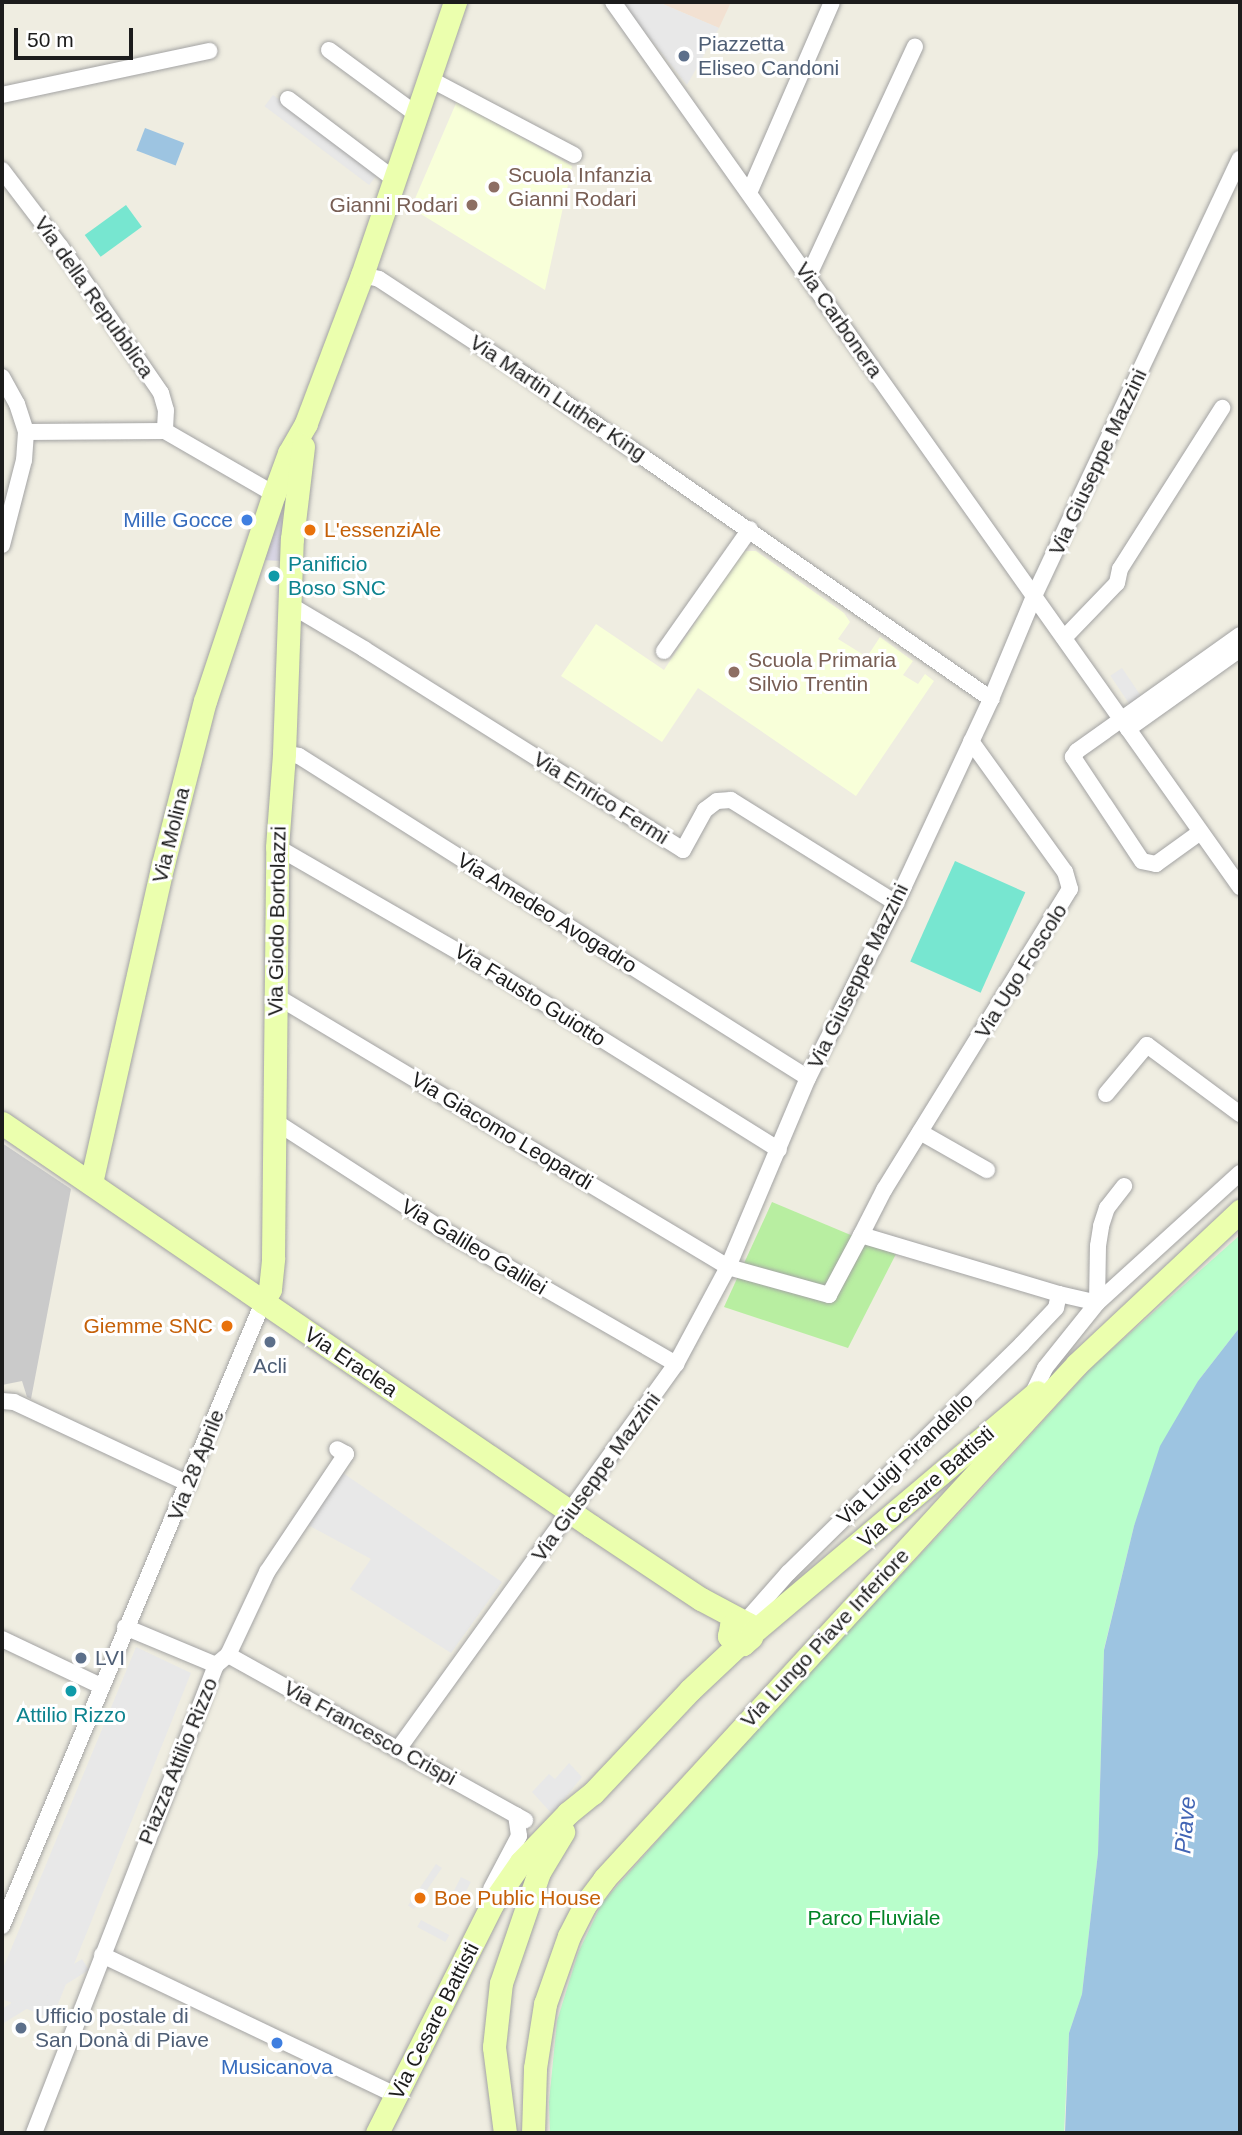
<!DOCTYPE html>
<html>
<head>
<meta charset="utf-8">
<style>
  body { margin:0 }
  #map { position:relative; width:1242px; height:2135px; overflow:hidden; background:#efede1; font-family:Arial,sans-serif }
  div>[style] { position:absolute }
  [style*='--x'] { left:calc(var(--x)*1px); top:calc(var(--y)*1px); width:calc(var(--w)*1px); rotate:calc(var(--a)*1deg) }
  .education>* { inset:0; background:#f8ffd9 }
  .religious>* { inset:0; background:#cacaca }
  .military>* { inset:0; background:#f2e1d2 }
  .grass>* { inset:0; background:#b8eea1 }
  .park>* { inset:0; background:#b8fecb }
  .pitch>* { inset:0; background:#77e6d0; transform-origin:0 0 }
  .parking>* { inset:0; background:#e8e8e8; transform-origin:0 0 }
  .plaza>* { inset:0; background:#d8d5e4 }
  .water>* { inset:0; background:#9dc4e1; transform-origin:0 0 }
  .roads { filter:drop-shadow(0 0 2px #a3a3a3) drop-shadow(0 0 2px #a3a3a3) }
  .street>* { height:16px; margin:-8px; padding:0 8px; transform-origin:8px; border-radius:8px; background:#fff }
  .secondary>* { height:23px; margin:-11.5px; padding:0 11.5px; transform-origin:11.5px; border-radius:11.5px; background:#ebffae }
  .dots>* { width:19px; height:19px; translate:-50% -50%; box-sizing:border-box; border:4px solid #fff; border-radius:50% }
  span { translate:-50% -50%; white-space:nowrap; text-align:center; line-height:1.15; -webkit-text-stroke:6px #fff; paint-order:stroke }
  .service-label { font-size:21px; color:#4e5e75 }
  .left { translate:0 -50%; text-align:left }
  .education-label { font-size:21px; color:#785e54 }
  .right { translate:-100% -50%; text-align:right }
  .street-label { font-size:21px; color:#1c1c1c }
  .shop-label { font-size:21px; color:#366cbe }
  .food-label { font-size:21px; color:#c56008 }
  .culture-label { font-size:21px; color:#0d838f }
  .park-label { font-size:21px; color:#028325 }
  .water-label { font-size:23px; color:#4164b4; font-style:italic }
  .frame { position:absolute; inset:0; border:4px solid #1c1c1c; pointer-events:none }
  .scale { position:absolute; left:14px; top:28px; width:119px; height:32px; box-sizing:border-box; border:4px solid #1c1c1c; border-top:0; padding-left:9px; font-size:21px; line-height:24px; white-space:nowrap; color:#1c1c1c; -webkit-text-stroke:5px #fff; paint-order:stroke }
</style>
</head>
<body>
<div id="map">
  <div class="education">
    <div style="clip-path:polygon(457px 101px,572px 166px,545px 290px,411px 208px)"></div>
    <div style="clip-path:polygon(742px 551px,756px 551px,844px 613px,850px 622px,838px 639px,867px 657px,880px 637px,913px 661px,903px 675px,918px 684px,925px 674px,934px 681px,856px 796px,698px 688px,662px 742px,561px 676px,596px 624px,664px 670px)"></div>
  </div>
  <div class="religious">
    <div style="clip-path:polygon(2px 1143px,71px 1189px,31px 1399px,27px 1397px,22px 1381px,2px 1385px)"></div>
  </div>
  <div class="military">
    <div style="clip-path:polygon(658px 2px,731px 2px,719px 28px)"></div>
  </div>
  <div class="grass">
    <div style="clip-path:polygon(772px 1202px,896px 1254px,848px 1348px,724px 1307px)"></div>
  </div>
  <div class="park">
    <div style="clip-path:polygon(1240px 1235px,1240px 1327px,1198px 1381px,1134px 1526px,1104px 1649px,1098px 1853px,1082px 1994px,1069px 2033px,1064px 2133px,550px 2133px,549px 2102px,557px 2021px,578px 1953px,602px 1903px,768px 1716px,969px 1503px,1092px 1367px)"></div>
  </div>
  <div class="pitch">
    <div style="left:126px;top:205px;width:27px;height:51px;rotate:54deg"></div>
    <div style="left:955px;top:861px;width:77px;height:110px;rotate:24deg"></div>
  </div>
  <div class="parking">
    <div style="clip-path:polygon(621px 2px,658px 2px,719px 28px,687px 85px)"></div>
    <div style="left:273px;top:95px;width:131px;height:14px;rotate:37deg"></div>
    <div style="left:1122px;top:668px;width:36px;height:14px;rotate:56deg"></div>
    <div style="clip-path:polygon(343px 1473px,502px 1582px,451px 1653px,350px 1589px,371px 1559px,308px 1525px)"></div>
    <div style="clip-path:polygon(136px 1647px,191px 1673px,52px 2019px,2px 1999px,2px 1971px)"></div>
    <div style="clip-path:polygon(569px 1763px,582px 1777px,552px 1814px,532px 1792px,549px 1774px,555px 1779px)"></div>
    <div style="left:436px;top:1864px;width:7px;height:50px;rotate:34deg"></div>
    <div style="left:461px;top:1877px;width:11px;height:27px;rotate:27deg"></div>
    <div style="left:421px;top:1920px;width:32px;height:8px;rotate:28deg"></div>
    <div style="left:82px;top:1959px;width:13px;height:187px;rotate:58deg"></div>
  </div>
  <div class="plaza">
    <div style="clip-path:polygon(278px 508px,281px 509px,285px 539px,284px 561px,260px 560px)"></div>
  </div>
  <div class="water">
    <div style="left:145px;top:128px;width:42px;height:24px;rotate:21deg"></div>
    <div style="clip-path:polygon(1240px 1327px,1240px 2133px,1065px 2133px,1069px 2033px,1082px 1994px,1098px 1853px,1104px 1650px,1134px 1526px,1160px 1446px,1198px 1381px)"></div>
  </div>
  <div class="roads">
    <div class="street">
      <div style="--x:613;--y:2;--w:1085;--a:54.68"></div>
      <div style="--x:329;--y:50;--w:108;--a:36.3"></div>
      <div style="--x:428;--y:78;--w:165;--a:27.8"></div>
      <div style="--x:2;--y:95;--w:212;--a:-12"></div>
      <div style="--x:288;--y:99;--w:133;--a:37"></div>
      <div style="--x:2;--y:170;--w:96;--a:52.7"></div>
      <div style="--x:60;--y:246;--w:178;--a:55.5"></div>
      <div style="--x:161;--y:393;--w:18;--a:74"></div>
      <div style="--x:166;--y:410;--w:21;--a:93"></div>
      <div style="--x:749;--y:193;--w:208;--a:-66.5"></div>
      <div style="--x:362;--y:275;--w:17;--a:13"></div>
      <div style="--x:379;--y:279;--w:175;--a:33.3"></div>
      <div style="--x:525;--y:375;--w:568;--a:34.81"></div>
      <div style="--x:808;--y:277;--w:254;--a:-65.1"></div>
      <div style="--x:2;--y:377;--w:31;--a:61"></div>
      <div style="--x:17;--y:404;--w:29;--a:72"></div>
      <div style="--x:26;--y:432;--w:28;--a:94"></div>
      <div style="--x:24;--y:460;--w:88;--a:104.5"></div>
      <div style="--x:26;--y:432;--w:139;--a:-0.4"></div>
      <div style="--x:165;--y:431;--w:126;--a:30"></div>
      <div style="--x:290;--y:605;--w:86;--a:30.7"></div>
      <div style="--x:364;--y:649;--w:377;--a:32.2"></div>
      <div style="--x:683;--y:850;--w:46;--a:-61.2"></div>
      <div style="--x:705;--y:810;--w:15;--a:-37"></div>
      <div style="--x:717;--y:801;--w:14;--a:-4"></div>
      <div style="--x:731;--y:800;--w:195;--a:32"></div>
      <div style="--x:1064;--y:638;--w:76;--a:-46.1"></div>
      <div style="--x:1117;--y:583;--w:14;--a:-78"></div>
      <div style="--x:1120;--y:569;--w:191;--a:-57.6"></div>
      <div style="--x:664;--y:651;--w:149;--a:-54.8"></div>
      <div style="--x:1128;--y:729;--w:138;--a:-35.5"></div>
      <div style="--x:284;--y:753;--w:15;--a:11"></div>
      <div style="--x:299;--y:756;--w:602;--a:32.32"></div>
      <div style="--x:1199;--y:833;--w:53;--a:144.2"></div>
      <div style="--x:1156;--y:864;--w:14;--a:-168"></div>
      <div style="--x:1142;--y:861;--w:125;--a:-123.6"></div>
      <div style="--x:1073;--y:757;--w:7;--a:-56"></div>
      <div style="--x:1077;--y:751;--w:200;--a:-35.4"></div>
      <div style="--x:277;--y:847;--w:262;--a:30"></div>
      <div style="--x:504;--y:978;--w:324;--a:32"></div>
      <div style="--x:275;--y:999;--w:6;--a:0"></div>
      <div style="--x:281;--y:999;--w:521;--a:30.94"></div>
      <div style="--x:728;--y:1267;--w:105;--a:15.5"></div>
      <div style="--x:829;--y:1295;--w:68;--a:-61.9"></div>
      <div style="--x:861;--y:1235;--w:207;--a:16.6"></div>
      <div style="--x:1059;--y:1294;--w:14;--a:102"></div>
      <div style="--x:1056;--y:1308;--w:50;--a:133.4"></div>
      <div style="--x:1022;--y:1344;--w:327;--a:135.6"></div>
      <div style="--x:788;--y:1573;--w:65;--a:131.3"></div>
      <div style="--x:1106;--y:1094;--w:64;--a:-50.1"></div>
      <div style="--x:1147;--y:1045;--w:116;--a:36.6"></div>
      <div style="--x:276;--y:1122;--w:193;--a:32.9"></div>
      <div style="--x:438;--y:1227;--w:275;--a:29.9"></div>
      <div style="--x:920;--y:1132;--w:77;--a:29.6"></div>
      <div style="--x:861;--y:1235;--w:51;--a:-62.9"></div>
      <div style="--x:884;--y:1190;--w:354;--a:-58.3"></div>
      <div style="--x:1070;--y:889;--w:18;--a:-106"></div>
      <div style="--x:1065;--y:872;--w:161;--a:-125.7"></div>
      <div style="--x:1059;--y:1294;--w:39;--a:13"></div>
      <div style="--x:1097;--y:1303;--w:193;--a:-42.3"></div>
      <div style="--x:1031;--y:1397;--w:32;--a:-64"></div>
      <div style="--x:1045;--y:1368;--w:83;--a:-51.3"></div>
      <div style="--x:1097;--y:1303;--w:57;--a:-89"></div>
      <div style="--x:1098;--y:1246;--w:20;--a:-81"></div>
      <div style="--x:1101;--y:1226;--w:19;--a:-72"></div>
      <div style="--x:1107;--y:1208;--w:28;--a:-52"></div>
      <div style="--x:2;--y:1401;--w:12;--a:5"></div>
      <div style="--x:14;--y:1402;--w:193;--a:25.1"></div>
      <div style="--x:125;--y:1627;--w:99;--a:22.7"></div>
      <div style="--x:2;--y:1639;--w:110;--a:25.4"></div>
      <div style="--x:228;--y:1655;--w:92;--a:-64.8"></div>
      <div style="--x:267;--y:1572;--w:142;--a:-56.2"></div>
      <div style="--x:346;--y:1454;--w:10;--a:-151"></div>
      <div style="--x:399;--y:1748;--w:473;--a:-54.2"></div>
      <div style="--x:676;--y:1364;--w:110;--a:-61.8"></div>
      <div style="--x:728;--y:1267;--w:205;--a:-67.1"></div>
      <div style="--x:808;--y:1078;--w:196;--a:-63.3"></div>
      <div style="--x:896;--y:903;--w:225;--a:-65"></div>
      <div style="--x:991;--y:699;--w:112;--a:-67.3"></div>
      <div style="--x:1034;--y:596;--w:483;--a:-64.8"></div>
      <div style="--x:491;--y:1889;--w:60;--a:-62.2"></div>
      <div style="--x:519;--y:1836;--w:21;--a:-98"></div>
      <div style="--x:2;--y:1926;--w:676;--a:-67.3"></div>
      <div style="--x:102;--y:1955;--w:327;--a:25.5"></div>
      <div style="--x:34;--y:2133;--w:502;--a:-68.75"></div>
      <div style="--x:216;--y:1665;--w:16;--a:-40"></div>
      <div style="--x:228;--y:1655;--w:340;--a:29.1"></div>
    </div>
    <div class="secondary">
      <div style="--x:2;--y:1123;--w:714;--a:34.38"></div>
      <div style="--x:591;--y:1526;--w:132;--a:33.6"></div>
      <div style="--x:701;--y:1599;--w:53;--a:28"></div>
      <div style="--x:748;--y:1624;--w:13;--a:77"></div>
      <div style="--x:751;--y:1637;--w:11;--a:139"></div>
      <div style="--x:743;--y:1644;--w:7;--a:-172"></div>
      <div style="--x:736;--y:1643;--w:10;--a:-135"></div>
      <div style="--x:729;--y:1636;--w:10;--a:-79"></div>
      <div style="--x:731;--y:1626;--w:9;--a:-32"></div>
      <div style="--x:91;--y:1183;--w:327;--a:-77.3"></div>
      <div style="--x:163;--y:864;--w:168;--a:-75.6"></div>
      <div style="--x:205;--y:701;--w:218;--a:-71.6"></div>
      <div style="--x:274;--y:494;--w:44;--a:-69.9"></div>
      <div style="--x:289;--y:453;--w:34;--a:-60"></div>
      <div style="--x:306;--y:423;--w:158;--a:-69.3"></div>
      <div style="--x:362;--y:275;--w:288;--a:-71.2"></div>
      <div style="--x:263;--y:1302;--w:15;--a:-62"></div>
      <div style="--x:270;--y:1289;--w:31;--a:-84"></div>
      <div style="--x:273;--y:1258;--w:411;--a:-89.4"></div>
      <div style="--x:277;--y:847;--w:94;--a:-85.7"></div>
      <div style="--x:284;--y:753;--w:214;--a:-87.9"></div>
      <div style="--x:292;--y:539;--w:93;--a:-83.2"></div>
      <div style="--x:752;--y:1633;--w:373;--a:-40.2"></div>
      <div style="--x:377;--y:2133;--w:256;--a:-63.3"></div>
      <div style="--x:492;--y:1904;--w:51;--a:-55.4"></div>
      <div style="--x:521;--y:1862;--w:68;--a:-46.2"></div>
      <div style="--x:568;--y:1813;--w:32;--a:-39"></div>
      <div style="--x:593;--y:1793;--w:141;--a:-46.7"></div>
      <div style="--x:690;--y:1690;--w:67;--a:-43.2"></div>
      <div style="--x:505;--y:2133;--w:87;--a:-97.3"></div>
      <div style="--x:494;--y:2047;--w:64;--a:-83.8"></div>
      <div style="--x:501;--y:1983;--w:117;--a:-71.1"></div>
      <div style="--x:539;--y:1872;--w:47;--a:-59"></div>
      <div style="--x:533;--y:2133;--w:65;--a:-88.2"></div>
      <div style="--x:535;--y:2068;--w:65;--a:-81.1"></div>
      <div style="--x:545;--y:2004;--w:72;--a:-70.6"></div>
      <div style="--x:569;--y:1936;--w:34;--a:-63"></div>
      <div style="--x:584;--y:1906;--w:34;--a:-53"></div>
      <div style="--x:604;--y:1879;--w:699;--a:-47.43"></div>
      <div style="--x:1077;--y:1364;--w:224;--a:-43.2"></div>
    </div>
  </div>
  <div class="dots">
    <div style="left:684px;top:56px;background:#5c6f8a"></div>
    <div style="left:494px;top:187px;background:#8d6e63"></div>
    <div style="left:472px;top:205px;background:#8d6e63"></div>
    <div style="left:247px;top:520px;background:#3f7fe0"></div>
    <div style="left:310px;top:530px;background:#e8710a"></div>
    <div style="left:274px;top:576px;background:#0f9aa8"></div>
    <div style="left:734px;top:672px;background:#8d6e63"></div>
    <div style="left:227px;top:1326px;background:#e8710a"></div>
    <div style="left:270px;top:1342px;background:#5c6f8a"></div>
    <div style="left:81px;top:1658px;background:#5c6f8a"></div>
    <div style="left:71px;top:1691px;background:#0f9aa8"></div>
    <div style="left:420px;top:1898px;background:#e8710a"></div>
    <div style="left:21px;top:2028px;background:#5c6f8a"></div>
    <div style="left:277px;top:2043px;background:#3f7fe0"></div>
  </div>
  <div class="service-label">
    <span class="left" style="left:698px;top:56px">Piazzetta<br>Eliseo Candoni</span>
    <span style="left:270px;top:1366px">Acli</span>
    <span class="left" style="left:95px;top:1658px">LVI</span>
    <span class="left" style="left:35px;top:2028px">Ufficio postale di<br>San Donà di Piave</span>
  </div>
  <div class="education-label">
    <span class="left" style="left:508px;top:187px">Scuola Infanzia<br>Gianni Rodari</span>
    <span class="right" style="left:458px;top:205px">Gianni Rodari</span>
    <span class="left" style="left:748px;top:672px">Scuola Primaria<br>Silvio Trentin</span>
  </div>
  <div class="street-label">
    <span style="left:94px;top:297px;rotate:55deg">Via della Repubblica</span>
    <span style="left:839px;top:320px;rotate:55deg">Via Carbonera</span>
    <span style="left:558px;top:398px;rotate:34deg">Via Martin Luther King</span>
    <span style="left:1098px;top:462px;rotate:-65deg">Via Giuseppe Mazzini</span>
    <span style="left:601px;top:798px;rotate:32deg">Via Enrico Fermi</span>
    <span style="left:171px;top:835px;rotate:-76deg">Via Molina</span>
    <span style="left:547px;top:913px;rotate:32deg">Via Amedeo Avogadro</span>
    <span style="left:277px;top:921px;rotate:-89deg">Via Giodo Bortolazzi</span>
    <span style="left:1021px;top:971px;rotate:-58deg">Via Ugo Foscolo</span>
    <span style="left:858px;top:976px;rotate:-64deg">Via Giuseppe Mazzini</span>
    <span style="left:530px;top:995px;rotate:32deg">Via Fausto Guiotto</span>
    <span style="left:502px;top:1131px;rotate:31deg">Via Giacomo Leopardi</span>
    <span style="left:474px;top:1247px;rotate:31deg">Via Galileo Galilei</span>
    <span style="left:351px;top:1362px;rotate:34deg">Via Eraclea</span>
    <span style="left:905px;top:1459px;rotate:-44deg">Via Luigi Pirandello</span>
    <span style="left:196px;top:1465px;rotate:-68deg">Via 28 Aprile</span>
    <span style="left:596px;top:1477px;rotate:-54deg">Via Giuseppe Mazzini</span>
    <span style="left:926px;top:1487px;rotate:-41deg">Via Cesare Battisti</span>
    <span style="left:825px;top:1638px;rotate:-47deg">Via Lungo Piave Inferiore</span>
    <span style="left:370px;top:1733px;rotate:29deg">Via Francesco Crispi</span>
    <span style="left:178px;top:1761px;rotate:-68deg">Piazza Attilio Rizzo</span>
    <span style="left:434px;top:2021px;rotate:-63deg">Via Cesare Battisti</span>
  </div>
  <div class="shop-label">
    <span class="right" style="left:233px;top:520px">Mille Gocce</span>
    <span style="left:277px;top:2067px">Musicanova</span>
  </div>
  <div class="food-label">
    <span class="left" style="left:324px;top:530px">L'essenziAle</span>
    <span class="right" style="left:213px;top:1326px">Giemme SNC</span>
    <span class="left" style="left:434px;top:1898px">Boe Public House</span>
  </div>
  <div class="culture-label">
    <span class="left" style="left:288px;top:576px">Panificio<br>Boso SNC</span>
    <span style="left:71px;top:1715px">Attilio Rizzo</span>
  </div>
  <div class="park-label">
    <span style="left:874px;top:1918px">Parco Fluviale</span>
  </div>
  <div class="water-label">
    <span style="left:1185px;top:1825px;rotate:-85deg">Piave</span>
  </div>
  <div class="frame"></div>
  <div class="scale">50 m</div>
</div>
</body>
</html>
